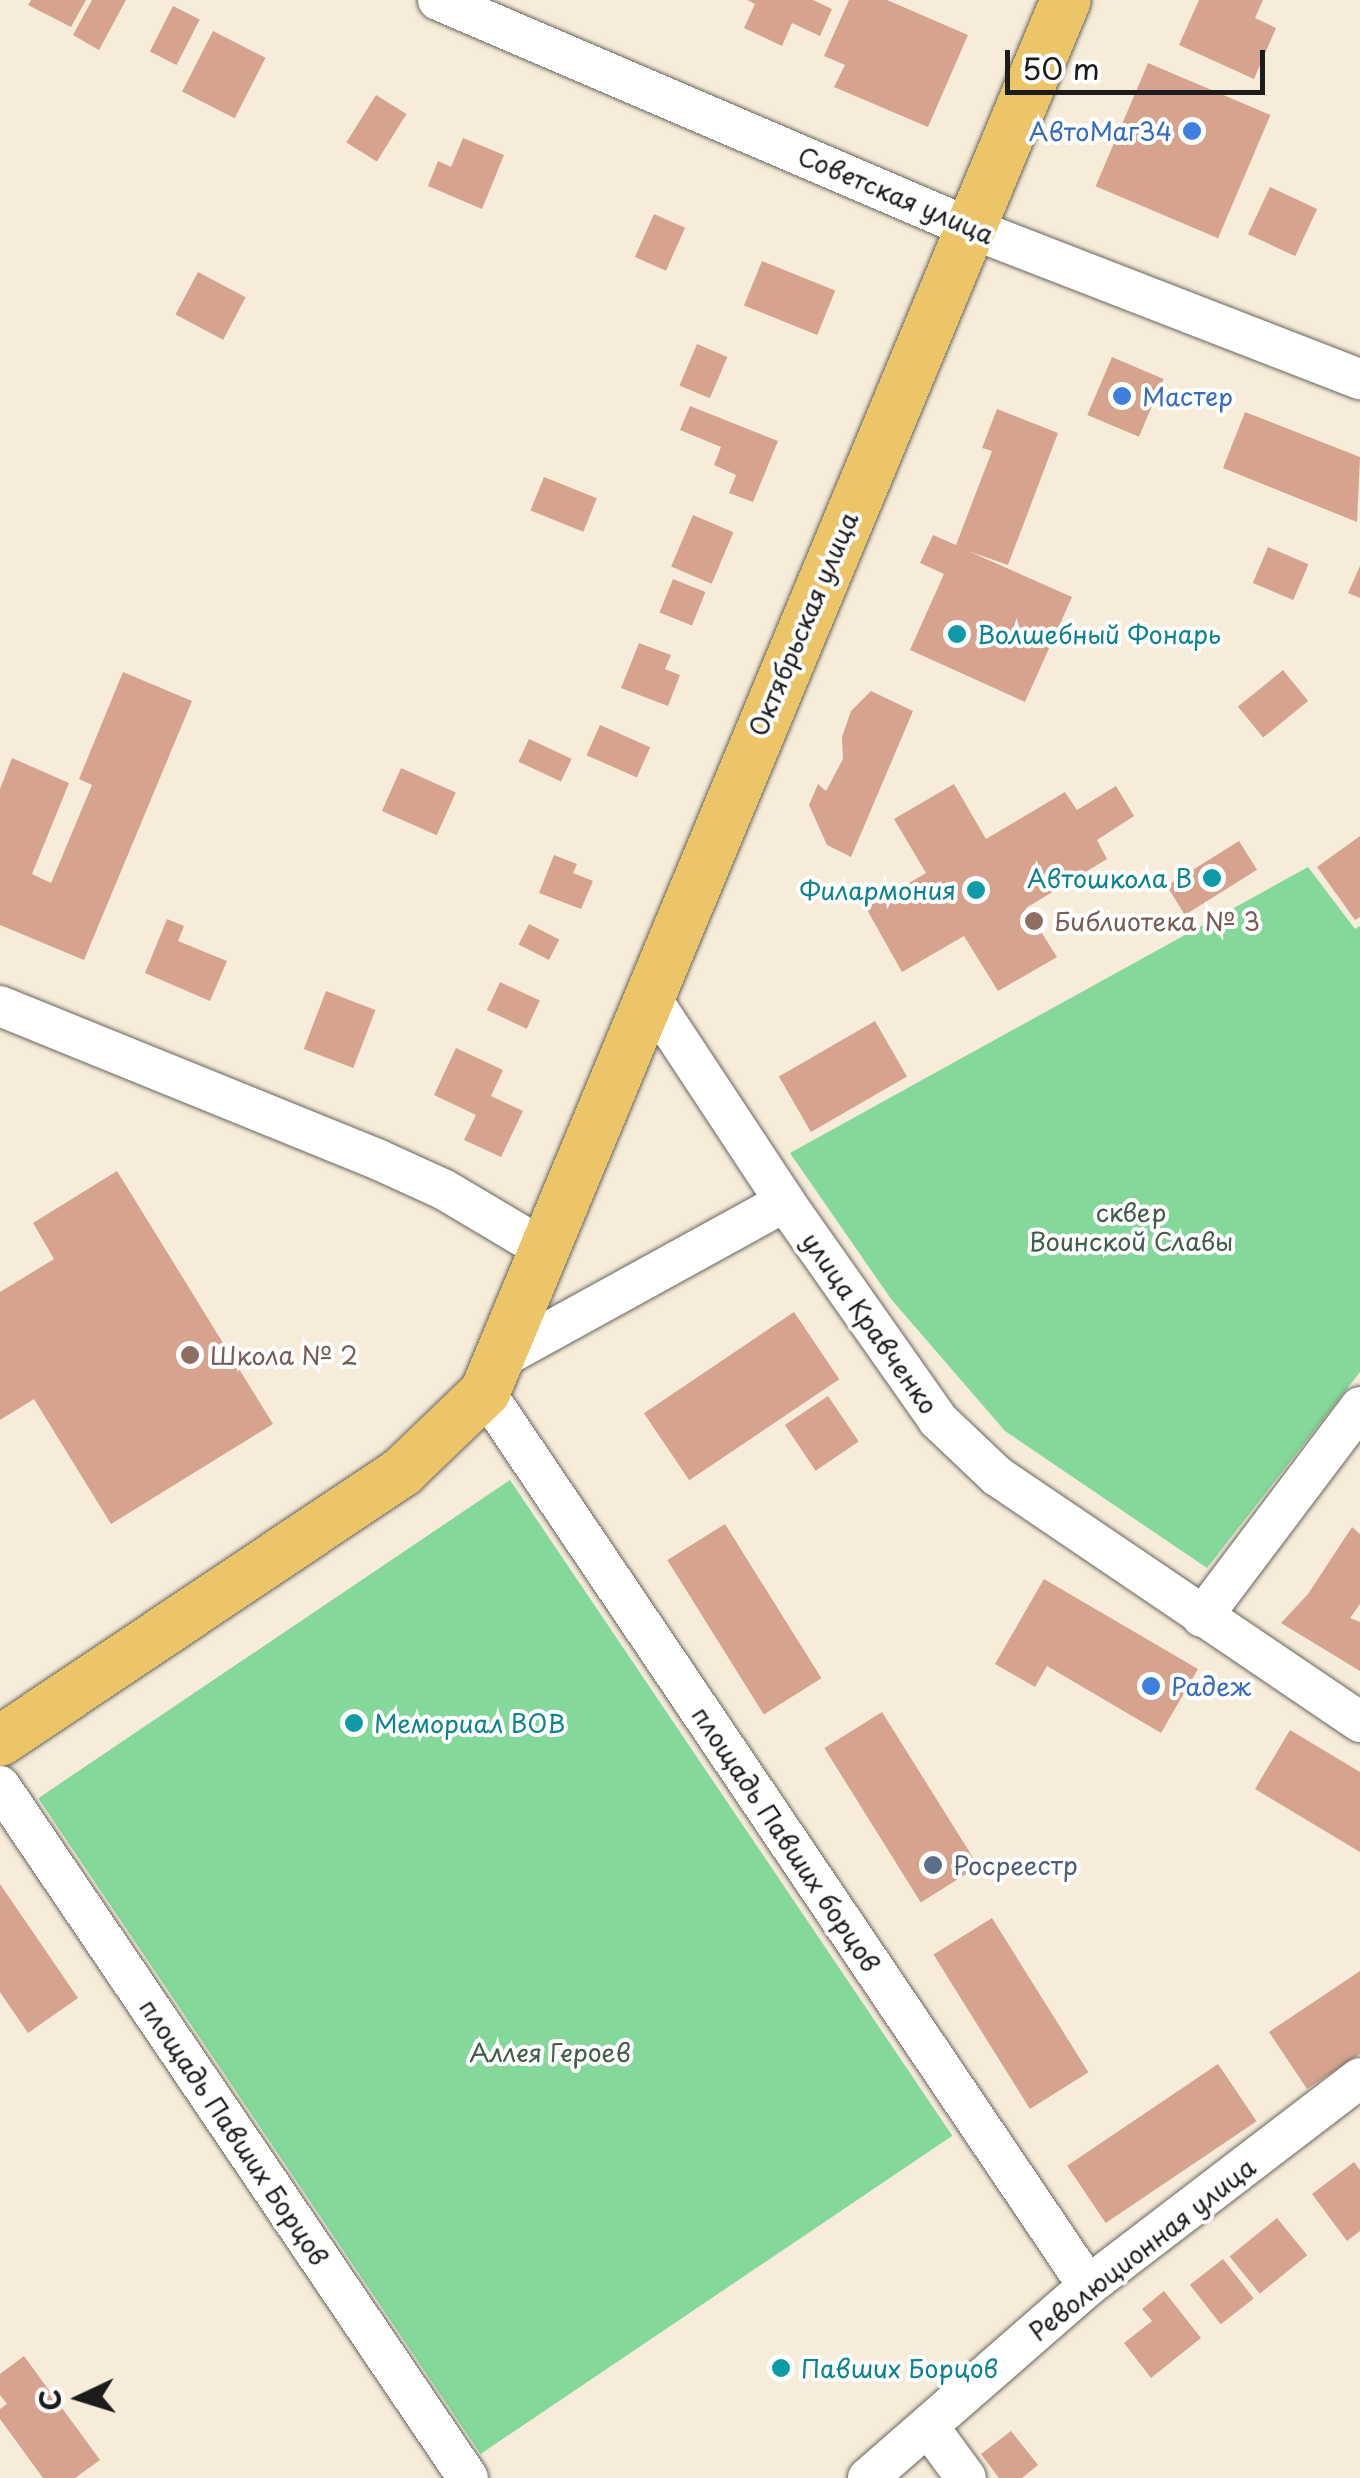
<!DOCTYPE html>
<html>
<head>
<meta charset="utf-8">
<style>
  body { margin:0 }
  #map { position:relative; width:1360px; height:2478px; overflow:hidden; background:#f6ecd9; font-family:"Playpen Sans",sans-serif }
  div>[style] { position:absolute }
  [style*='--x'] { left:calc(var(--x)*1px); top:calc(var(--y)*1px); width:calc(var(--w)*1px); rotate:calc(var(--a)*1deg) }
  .green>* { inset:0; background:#83d89a; transform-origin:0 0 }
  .building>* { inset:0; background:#d6a48e; transform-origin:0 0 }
  .roads { filter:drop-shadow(0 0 2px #68655e) drop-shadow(0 0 2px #68655e) }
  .minor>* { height:40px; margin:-20px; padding:0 20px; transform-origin:20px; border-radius:20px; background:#fff }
  .major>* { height:50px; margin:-25px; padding:0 25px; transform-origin:25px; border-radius:25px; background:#edc569 }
  .dots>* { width:28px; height:28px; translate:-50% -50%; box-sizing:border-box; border:5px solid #fff; border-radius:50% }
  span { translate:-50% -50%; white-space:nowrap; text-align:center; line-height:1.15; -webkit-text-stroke:8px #fff; paint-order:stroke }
  .shop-label { font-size:25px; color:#366cbe }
  .right { translate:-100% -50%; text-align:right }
  .left { translate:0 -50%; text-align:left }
  .street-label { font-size:25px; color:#1c1c1c }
  .culture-label { font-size:25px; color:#0d838f }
  .education-label { font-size:25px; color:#785e54 }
  .park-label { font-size:25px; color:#405e48 }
  .service-label { font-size:25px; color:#4e5e75 }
  .north { position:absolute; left:30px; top:2348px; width:100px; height:100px; -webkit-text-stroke:8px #fff; paint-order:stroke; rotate:266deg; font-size:28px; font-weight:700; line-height:40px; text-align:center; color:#1c1c1c }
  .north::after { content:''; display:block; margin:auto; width:35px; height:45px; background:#1c1c1c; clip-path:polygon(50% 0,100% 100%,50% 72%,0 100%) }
  .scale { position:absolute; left:1005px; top:50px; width:260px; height:45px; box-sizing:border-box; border:5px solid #1c1c1c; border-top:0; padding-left:12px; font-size:30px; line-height:35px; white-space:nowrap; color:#1c1c1c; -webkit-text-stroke:8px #fff; paint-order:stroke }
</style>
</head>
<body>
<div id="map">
  <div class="green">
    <div style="clip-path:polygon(1308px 867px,1355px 929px,1360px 926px,1360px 1372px,1207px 1568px,1005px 1431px,891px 1299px,790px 1153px)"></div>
    <div style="left:510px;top:1480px;width:791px;height:569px;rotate:56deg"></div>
  </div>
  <div class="building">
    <div style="clip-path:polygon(31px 0,86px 0,71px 27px,28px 5px)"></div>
    <div style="clip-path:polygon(92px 0,126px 0,99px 50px,73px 35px)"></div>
    <div style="clip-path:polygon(747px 0,813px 0,832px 9px,820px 36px,792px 23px,782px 46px,744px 28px,755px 4px)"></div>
    <div style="clip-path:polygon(849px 0,887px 0,968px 35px,928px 127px,834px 87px,845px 65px,824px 56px)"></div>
    <div style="clip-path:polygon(1199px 0,1263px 0,1255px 18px,1276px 28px,1254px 79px,1179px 45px)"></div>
    <div style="left:173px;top:6px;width:30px;height:51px;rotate:27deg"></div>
    <div style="left:213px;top:31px;width:59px;height:68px;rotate:27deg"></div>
    <div style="left:1148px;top:63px;width:133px;height:134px;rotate:23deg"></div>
    <div style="left:376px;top:95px;width:36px;height:56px;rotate:32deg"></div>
    <div style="clip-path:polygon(463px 138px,504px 155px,482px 209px,428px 186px,438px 161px,451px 167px)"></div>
    <div style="left:1270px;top:187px;width:52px;height:52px;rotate:25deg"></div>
    <div style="left:654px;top:214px;width:34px;height:47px;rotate:24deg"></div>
    <div style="left:762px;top:261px;width:79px;height:48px;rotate:22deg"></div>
    <div style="left:198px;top:272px;width:54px;height:48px;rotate:28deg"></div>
    <div style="left:697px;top:344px;width:33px;height:45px;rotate:23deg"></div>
    <div style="left:1112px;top:357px;width:56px;height:63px;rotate:23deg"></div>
    <div style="clip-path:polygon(690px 406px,778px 441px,753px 502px,729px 493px,736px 475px,714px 465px,721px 447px,680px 430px)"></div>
    <div style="clip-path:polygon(997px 409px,1058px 433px,1008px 565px,968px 551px,1072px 597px,1025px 702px,910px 650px,944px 574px,920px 563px,933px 535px,956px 545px,992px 451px,982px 448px)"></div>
    <div style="clip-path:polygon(1245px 412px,1360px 457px,1357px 522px,1223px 468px)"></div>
    <div style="left:544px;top:477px;width:57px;height:36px;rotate:22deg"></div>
    <div style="left:693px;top:515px;width:44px;height:56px;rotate:23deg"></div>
    <div style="left:1268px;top:547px;width:44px;height:39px;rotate:23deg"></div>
    <div style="clip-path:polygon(1360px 566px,1360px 598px,1348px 593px)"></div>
    <div style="left:673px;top:579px;width:35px;height:36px;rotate:22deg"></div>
    <div style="clip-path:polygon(639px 643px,671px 655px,665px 669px,680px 675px,668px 706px,621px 688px)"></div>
    <div style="left:1283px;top:670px;width:40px;height:58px;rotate:51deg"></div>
    <div style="clip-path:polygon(123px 672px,192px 701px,84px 960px,0 925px,0 789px,12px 758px,69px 783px,32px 874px,51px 883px,92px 785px,79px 779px)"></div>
    <div style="clip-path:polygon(871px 691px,913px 711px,851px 857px,827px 845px,809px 805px,818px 784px,826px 791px,843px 759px,842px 737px,851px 711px)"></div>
    <div style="left:600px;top:725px;width:55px;height:33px;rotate:24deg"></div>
    <div style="left:529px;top:739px;width:47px;height:25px;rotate:25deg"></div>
    <div style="left:401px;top:768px;width:60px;height:47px;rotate:24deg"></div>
    <div style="clip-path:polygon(954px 784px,986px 839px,1065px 792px,1077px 810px,1116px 786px,1134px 816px,1097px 840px,1107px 859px,1026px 908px,1057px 957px,998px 991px,964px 936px,902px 972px,866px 908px,926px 873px,894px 819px)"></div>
    <div style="clip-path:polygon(1360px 836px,1360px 917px,1355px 920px,1317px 867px)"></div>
    <div style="left:1239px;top:841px;width:34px;height:85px;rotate:58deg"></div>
    <div style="clip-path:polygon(554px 855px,577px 864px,573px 873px,593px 881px,581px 909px,539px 893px)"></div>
    <div style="clip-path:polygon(167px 919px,184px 926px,178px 941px,227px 961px,210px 1001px,145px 973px)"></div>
    <div style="left:529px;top:924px;width:34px;height:23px;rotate:27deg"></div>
    <div style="left:500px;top:982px;width:44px;height:31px;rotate:25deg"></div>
    <div style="left:326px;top:991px;width:53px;height:62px;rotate:21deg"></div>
    <div style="left:875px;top:1021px;width:64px;height:111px;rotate:60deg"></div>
    <div style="clip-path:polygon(456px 1048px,503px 1070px,491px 1096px,523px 1111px,501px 1157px,464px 1140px,476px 1115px,434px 1095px)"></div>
    <div style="clip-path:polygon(117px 1171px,273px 1424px,111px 1524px,34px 1399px,0 1420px,0 1292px,54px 1259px,33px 1223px)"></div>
    <div style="left:794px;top:1312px;width:81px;height:181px;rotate:56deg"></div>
    <div style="left:828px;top:1396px;width:55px;height:52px;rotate:56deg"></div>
    <div style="left:725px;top:1524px;width:182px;height:68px;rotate:58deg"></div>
    <div style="clip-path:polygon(1352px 1527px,1360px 1534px,1360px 1604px,1350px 1618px,1360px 1622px,1360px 1671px,1281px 1623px,1308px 1594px)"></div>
    <div style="clip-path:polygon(1044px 1579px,1198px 1669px,1161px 1733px,1047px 1666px,1035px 1687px,995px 1664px)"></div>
    <div style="left:882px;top:1712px;width:182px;height:68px;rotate:58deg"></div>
    <div style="clip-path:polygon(1290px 1730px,1360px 1772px,1360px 1852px,1255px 1789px)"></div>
    <div style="clip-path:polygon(0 1884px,78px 1998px,28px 2033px,0 1992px)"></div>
    <div style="left:992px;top:1918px;width:182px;height:69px;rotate:58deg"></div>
    <div style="clip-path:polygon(1360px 1971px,1360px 2054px,1307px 2089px,1269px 2032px)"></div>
    <div style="left:1218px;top:2064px;width:69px;height:182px;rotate:56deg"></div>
    <div style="clip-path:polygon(1354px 2162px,1360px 2170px,1360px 2231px,1347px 2241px,1312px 2194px)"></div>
    <div style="left:1277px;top:2218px;width:48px;height:61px;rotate:51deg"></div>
    <div style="left:1223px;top:2259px;width:50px;height:42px;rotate:52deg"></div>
    <div style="clip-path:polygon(1164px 2291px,1201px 2338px,1151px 2378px,1124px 2343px,1152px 2321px,1142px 2309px)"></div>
    <div style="clip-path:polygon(24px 2356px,100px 2460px,75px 2478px,43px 2478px,0 2419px,0 2409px,7px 2404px,0 2395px,0 2374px)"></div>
    <div style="clip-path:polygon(1011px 2431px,1038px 2465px,1022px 2478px,999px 2478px,981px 2454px)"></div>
  </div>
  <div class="roads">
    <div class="minor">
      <div style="--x:438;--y:0;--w:579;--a:23.2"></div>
      <div style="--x:970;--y:228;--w:418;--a:21.2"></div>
      <div style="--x:648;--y:994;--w:249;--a:56.6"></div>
      <div style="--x:785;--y:1202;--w:266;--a:54.9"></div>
      <div style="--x:938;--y:1420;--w:81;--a:43.5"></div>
      <div style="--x:997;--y:1476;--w:439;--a:34.1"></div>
      <div style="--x:0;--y:1006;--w:409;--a:22.1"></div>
      <div style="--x:379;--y:1160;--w:70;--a:24.4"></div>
      <div style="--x:443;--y:1189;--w:117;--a:30.7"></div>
      <div style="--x:501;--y:1358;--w:324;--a:-28.8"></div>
      <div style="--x:485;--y:1392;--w:1078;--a:56"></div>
      <div style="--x:1202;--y:1617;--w:263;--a:-53"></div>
      <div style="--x:0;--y:1786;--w:835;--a:55.93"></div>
      <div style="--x:928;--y:2426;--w:64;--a:53.8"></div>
      <div style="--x:868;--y:2478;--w:292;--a:-41.1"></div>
      <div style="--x:1088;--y:2286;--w:342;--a:-37.4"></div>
    </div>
    <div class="major">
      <div style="--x:0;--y:1741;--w:485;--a:-33.8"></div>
      <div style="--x:403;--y:1471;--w:114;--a:-43.9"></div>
      <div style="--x:485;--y:1392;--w:1508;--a:-67.35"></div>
    </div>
  </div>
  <div class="dots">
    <div style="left:1192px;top:131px;background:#3f7fe0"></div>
    <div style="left:1122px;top:396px;background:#3f7fe0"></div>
    <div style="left:957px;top:634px;background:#0f9aa8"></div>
    <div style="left:1212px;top:878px;background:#0f9aa8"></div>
    <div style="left:976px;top:890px;background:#0f9aa8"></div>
    <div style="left:1034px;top:921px;background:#8d6e63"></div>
    <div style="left:190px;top:1355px;background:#8d6e63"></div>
    <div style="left:1151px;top:1686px;background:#3f7fe0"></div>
    <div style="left:354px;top:1723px;background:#0f9aa8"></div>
    <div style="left:933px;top:1865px;background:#5c6f8a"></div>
    <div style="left:781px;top:2368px;background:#0f9aa8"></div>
  </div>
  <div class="shop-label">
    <span class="right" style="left:1172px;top:131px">АвтоМаг34</span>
    <span class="left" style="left:1142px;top:396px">Мастер</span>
    <span class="left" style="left:1171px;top:1686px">Радеж</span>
  </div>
  <div class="street-label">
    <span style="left:896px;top:195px;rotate:23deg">Советская улица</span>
    <span style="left:803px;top:624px;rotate:-67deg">Октябрьская улица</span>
    <span style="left:870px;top:1323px;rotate:55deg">улица Кравченко</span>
    <span style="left:786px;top:1839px;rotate:56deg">площадь Павших борцов</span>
    <span style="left:234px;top:2132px;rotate:56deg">площадь Павших Борцов</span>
    <span style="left:1142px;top:2249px;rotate:-38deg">Революционная улица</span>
  </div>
  <div class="culture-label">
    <span class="left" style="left:977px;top:634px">Волшебный Фонарь</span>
    <span class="right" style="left:1192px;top:878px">Автошкола В</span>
    <span class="right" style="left:956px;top:890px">Филармония</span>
    <span class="left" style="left:374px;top:1723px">Мемориал ВОВ</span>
    <span class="left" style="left:801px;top:2368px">Павших Борцов</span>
  </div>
  <div class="education-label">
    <span class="left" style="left:1054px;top:921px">Библиотека № 3</span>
    <span class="left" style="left:210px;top:1355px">Школа № 2</span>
  </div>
  <div class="park-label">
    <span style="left:1131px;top:1227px">сквер<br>Воинской Славы</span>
    <span style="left:550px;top:2052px">Аллея Героев</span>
  </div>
  <div class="service-label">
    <span class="left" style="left:953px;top:1865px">Росреестр</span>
  </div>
  <div class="north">С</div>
  <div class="scale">50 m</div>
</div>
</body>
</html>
